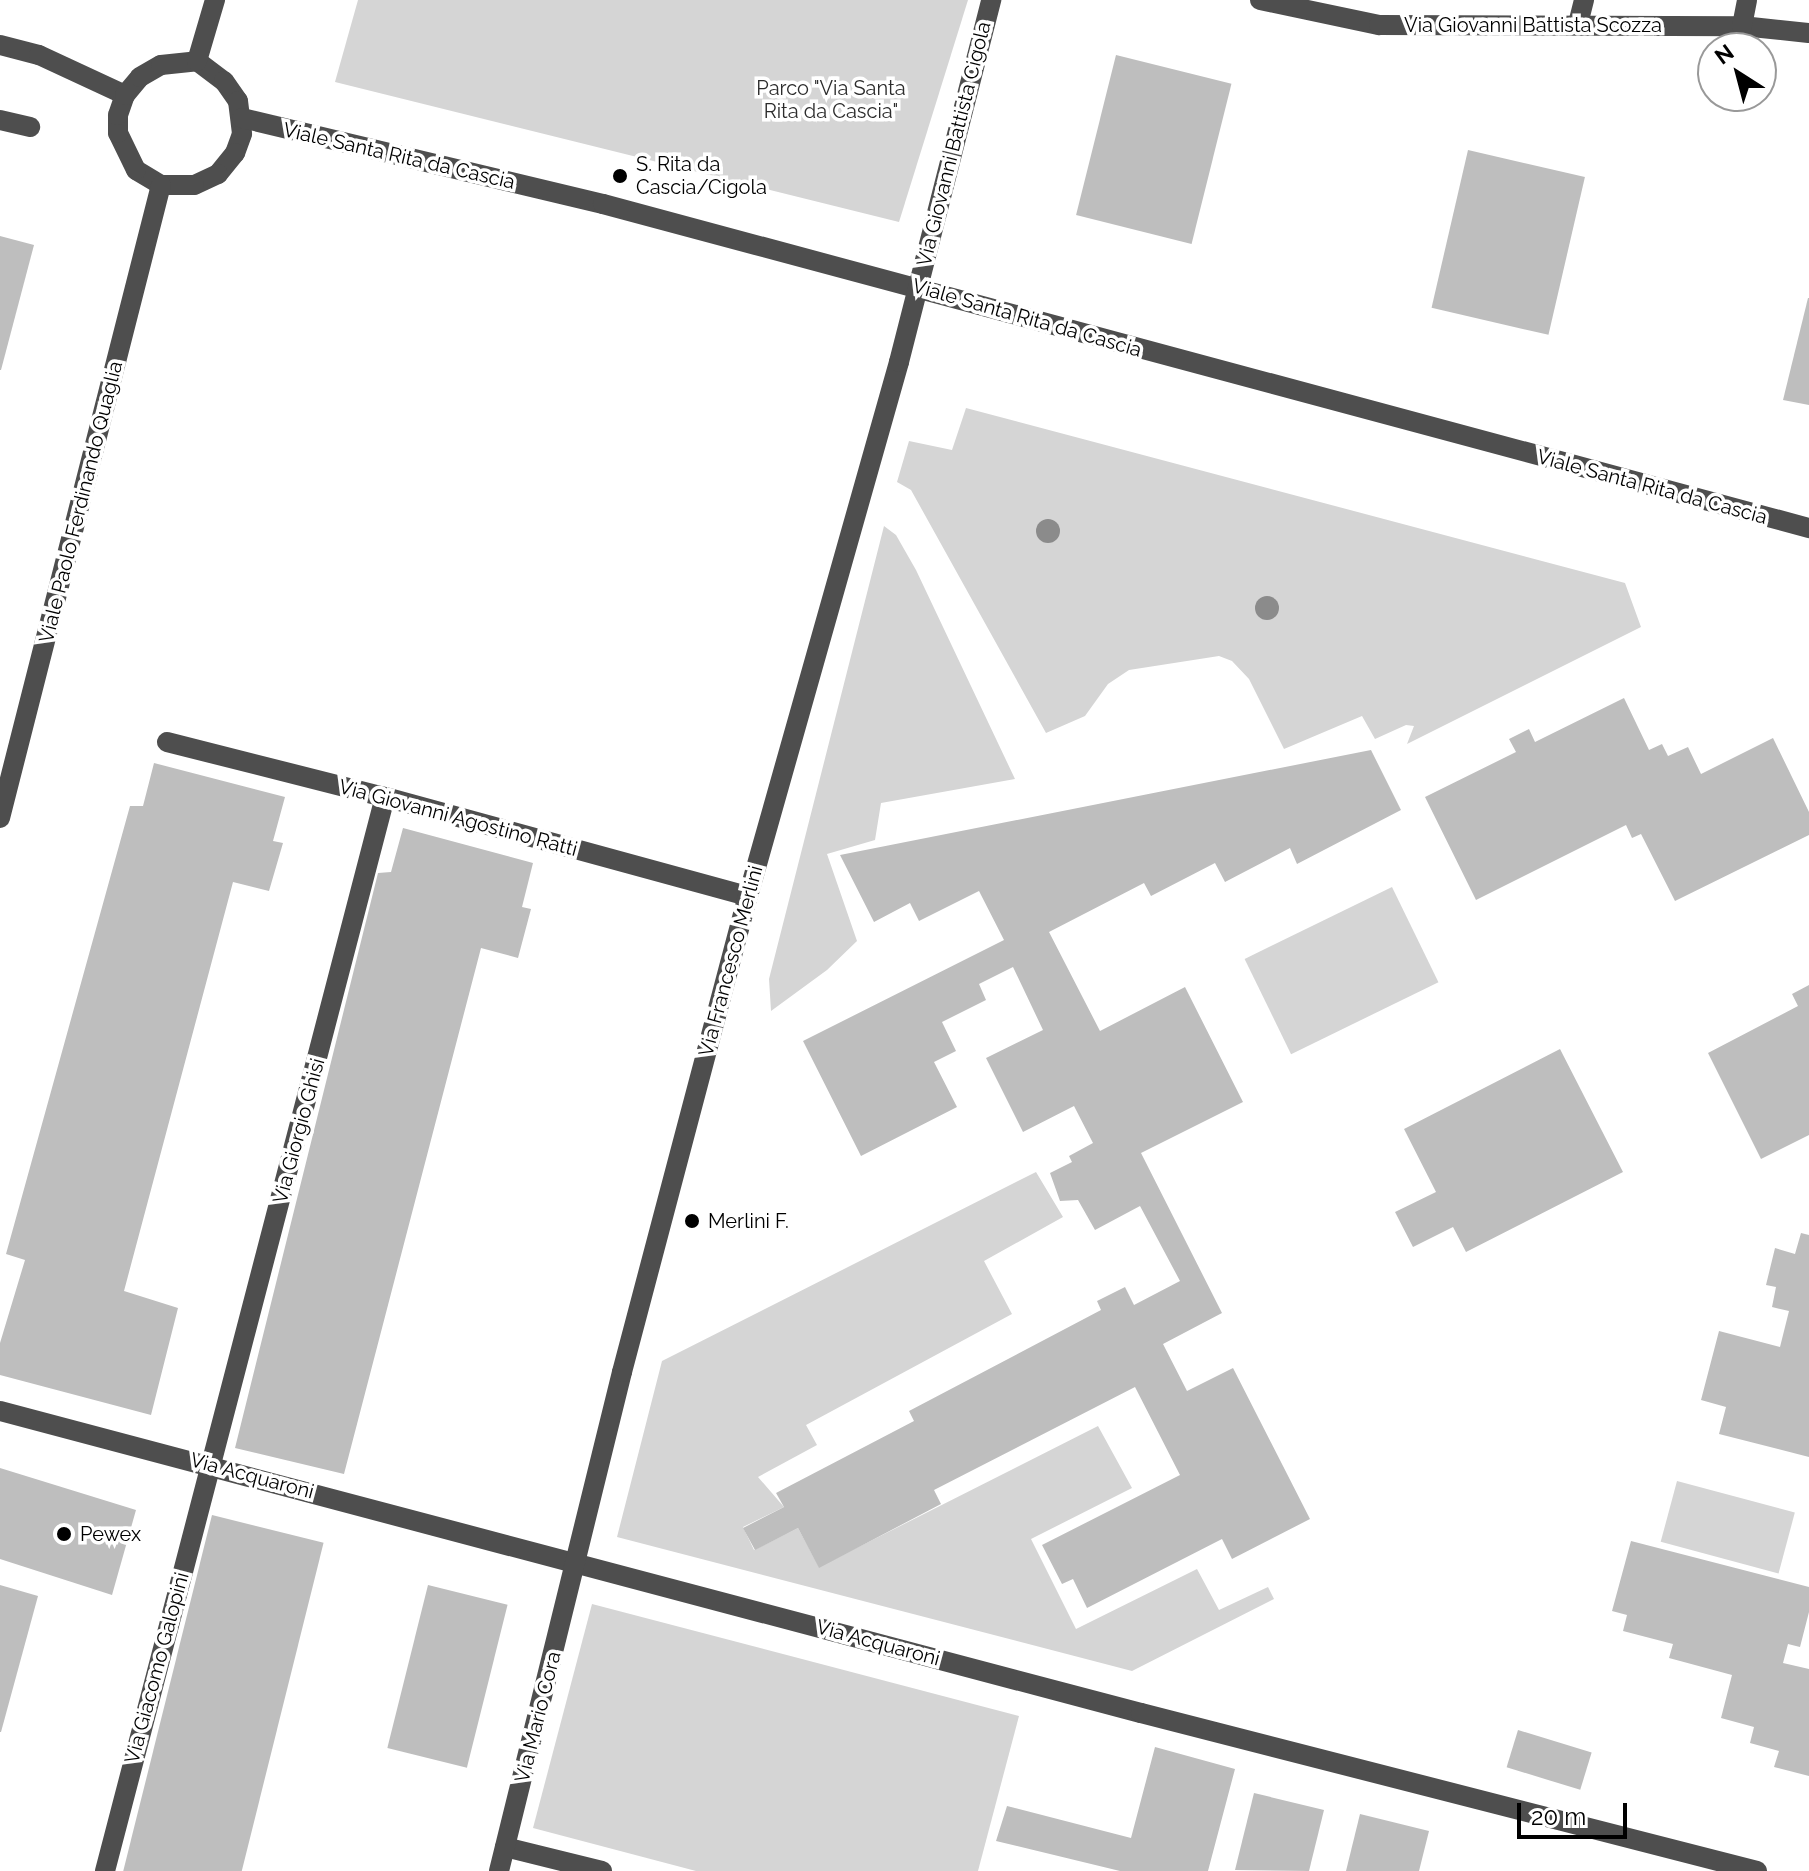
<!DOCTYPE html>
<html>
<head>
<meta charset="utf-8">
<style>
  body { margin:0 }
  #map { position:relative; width:1809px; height:1871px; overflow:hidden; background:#fff; font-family:Raleway,sans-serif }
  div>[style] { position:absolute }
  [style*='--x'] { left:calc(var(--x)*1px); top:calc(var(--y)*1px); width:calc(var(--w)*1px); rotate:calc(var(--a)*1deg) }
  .green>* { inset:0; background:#d5d5d5; transform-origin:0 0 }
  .building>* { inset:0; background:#bebebe; transform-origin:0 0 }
  .minor>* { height:20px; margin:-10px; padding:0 10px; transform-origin:10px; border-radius:10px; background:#4e4e4e }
  .trees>* { width:24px; height:24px; margin:-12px; border-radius:50%; background:#8b8b8b }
  .dots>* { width:22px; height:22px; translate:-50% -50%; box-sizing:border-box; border:4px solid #fff; border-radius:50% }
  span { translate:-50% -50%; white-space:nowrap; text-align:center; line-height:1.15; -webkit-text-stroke:7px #fff; paint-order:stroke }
  .street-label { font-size:20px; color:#000 }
  .park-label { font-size:20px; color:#2c2c2c }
  .poi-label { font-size:20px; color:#000 }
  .left { translate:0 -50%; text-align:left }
  .north { position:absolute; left:1697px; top:32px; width:80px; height:80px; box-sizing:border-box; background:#fff; border:2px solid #999; border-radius:50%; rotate:324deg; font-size:22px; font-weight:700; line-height:32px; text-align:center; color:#000 }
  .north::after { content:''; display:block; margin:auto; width:28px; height:36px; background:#000; clip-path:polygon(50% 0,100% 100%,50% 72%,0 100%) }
  .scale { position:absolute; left:1517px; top:1803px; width:110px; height:36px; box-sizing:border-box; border:4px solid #000; border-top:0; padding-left:10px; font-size:24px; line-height:28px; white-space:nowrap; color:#000; -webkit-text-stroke:6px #fff; paint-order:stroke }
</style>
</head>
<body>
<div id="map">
  <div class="green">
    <div style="clip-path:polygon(358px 0,968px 0,899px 222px,335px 82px)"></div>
    <div style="clip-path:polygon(966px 408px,1625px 583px,1641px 627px,1407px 744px,1414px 726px,1406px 725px,1375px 739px,1362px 716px,1284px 749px,1249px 679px,1232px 661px,1219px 656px,1129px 670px,1108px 684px,1085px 716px,1046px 733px,911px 490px,897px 482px,909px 441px,952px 450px)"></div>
    <div style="clip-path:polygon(884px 526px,896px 535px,916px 570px,1015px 779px,881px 803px,875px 840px,827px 854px,857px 941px,827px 970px,771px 1011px,769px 979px)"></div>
    <div style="left:1392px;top:887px;width:106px;height:164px;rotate:64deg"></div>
    <div style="clip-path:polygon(1036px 1172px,1063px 1217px,984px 1261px,1012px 1314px,806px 1425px,817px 1445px,758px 1477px,784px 1507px,743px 1527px,754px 1550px,798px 1528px,819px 1567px,1098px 1426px,1132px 1488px,1031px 1539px,1076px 1629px,1197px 1569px,1219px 1610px,1268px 1587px,1274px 1599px,1132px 1671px,617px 1537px,662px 1361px)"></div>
    <div style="left:1677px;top:1481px;width:122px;height:63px;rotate:15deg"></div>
    <div style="clip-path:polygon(592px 1604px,1019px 1716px,978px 1871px,696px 1871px,533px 1828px)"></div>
  </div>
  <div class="building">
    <div style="left:1116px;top:55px;width:119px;height:165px;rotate:14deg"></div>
    <div style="left:1468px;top:150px;width:120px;height:162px;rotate:13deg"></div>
    <div style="clip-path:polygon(0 236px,34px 245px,1px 370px,0 370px)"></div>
    <div style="clip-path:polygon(1808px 298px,1809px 298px,1809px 405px,1783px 400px)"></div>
    <div style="clip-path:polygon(1624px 698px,1649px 750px,1662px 744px,1668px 756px,1688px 747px,1701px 774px,1773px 738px,1809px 812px,1809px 835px,1675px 901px,1641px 834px,1632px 838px,1626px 825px,1476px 900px,1425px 797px,1516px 752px,1509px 739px,1529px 729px,1535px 742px)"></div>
    <div style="clip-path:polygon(1371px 750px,1401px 810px,1297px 864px,1290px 848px,1225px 882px,1215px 863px,1151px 896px,1144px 883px,1049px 932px,1100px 1031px,1185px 987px,1243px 1102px,1141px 1153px,1222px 1313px,1163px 1344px,1187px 1391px,1233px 1368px,1310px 1519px,1232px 1559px,1222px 1539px,1087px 1608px,1073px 1579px,1062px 1584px,1042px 1545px,1180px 1475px,1135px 1387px,934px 1490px,941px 1504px,819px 1568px,798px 1528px,755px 1550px,743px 1528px,784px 1507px,776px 1493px,914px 1421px,909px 1411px,1101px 1310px,1097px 1301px,1125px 1287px,1134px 1305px,1180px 1281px,1140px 1206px,1095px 1230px,1078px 1200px,1060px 1201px,1050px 1173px,1072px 1162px,1069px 1156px,1093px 1143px,1074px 1106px,1023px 1132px,986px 1058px,1043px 1030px,1013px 967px,979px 984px,986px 1000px,942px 1022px,956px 1051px,934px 1062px,957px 1107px,861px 1156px,803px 1041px,1004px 940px,979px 891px,919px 921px,910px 903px,874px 922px,840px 855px)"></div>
    <div style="clip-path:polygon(154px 763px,285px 797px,273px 841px,283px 843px,269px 891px,233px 882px,124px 1291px,178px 1308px,151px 1415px,0 1375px,0 1343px,25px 1260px,6px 1254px,130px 806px,143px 806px)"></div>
    <div style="clip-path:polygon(403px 828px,533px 863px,522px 907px,531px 909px,518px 958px,481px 948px,344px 1474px,235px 1448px,378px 873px,391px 872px)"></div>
    <div style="clip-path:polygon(1809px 985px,1809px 1135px,1761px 1159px,1708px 1053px,1798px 1006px,1792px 994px)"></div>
    <div style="clip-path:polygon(1560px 1049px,1623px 1172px,1466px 1252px,1453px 1227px,1413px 1247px,1395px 1212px,1436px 1192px,1404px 1129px)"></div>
    <div style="clip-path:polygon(1801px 1233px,1809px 1235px,1809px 1457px,1719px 1434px,1726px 1407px,1701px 1400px,1719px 1331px,1780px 1347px,1789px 1311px,1772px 1307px,1776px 1287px,1766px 1285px,1775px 1248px,1795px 1254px)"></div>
    <div style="clip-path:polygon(0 1468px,136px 1510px,112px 1595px,0 1559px)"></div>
    <div style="left:212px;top:1515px;width:115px;height:368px;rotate:14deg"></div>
    <div style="clip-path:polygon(1631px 1541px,1809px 1587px,1809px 1612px,1800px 1647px,1788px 1644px,1783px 1663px,1809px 1669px,1809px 1776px,1774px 1767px,1779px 1751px,1750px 1743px,1754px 1727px,1721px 1718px,1732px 1675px,1669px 1658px,1673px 1644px,1623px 1631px,1627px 1615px,1612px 1611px)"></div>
    <div style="clip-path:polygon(0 1585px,38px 1596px,1px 1732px,0 1732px)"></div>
    <div style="left:428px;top:1585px;width:82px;height:168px;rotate:14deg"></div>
    <div style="left:1518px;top:1730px;width:77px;height:39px;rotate:17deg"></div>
    <div style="clip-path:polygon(1155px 1747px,1235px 1769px,1208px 1871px,1120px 1871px,996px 1841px,1007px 1806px,1131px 1838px)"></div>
    <div style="clip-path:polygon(1254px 1793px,1324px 1810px,1309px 1871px,1235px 1870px)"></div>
    <div style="clip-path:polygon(1360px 1814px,1429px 1831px,1419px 1871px,1346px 1871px)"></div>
  </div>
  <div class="minor">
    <div style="--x:1260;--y:0;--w:122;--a:11.9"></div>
    <div style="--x:1379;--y:25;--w:363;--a:0.2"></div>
    <div style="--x:1742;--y:26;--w:67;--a:6"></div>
    <div style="--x:1578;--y:24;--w:25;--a:-76"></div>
    <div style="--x:1742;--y:26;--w:26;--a:-79"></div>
    <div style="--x:0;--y:45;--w:40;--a:14.4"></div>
    <div style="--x:39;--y:55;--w:95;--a:24.9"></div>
    <div style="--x:197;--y:61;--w:34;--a:37"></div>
    <div style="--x:224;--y:81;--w:24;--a:55"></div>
    <div style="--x:238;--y:101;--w:33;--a:83"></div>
    <div style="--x:242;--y:134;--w:20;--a:110"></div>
    <div style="--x:235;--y:153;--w:27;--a:129"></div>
    <div style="--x:218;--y:174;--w:26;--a:155"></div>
    <div style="--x:194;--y:185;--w:33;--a:180"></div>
    <div style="--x:161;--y:185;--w:29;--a:-149"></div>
    <div style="--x:136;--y:170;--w:41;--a:-115.9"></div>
    <div style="--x:118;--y:133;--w:18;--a:-90"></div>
    <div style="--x:118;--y:115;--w:21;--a:-71"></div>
    <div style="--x:125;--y:95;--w:23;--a:-50"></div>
    <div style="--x:140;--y:77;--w:24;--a:-30"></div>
    <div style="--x:161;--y:65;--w:36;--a:-6"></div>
    <div style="--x:197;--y:61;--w:64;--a:-73.6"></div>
    <div style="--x:242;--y:118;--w:371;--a:13.4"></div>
    <div style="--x:603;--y:204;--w:1249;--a:15.04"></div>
    <div style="--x:0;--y:120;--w:31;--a:13"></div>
    <div style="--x:167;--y:742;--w:225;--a:14.2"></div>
    <div style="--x:385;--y:797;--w:376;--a:15.3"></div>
    <div style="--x:0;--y:818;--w:653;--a:-75.73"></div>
    <div style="--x:0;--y:1411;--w:1180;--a:14.83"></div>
    <div style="--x:1141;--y:1713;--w:636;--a:14.39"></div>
    <div style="--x:505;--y:1847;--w:100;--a:13.9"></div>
    <div style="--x:105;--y:1871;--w:1110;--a:-75.39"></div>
    <div style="--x:499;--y:1871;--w:514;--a:-76.15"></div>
    <div style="--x:622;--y:1372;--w:492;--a:-75.2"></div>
    <div style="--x:748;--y:896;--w:555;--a:-74.21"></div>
    <div style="--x:899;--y:362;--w:374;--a:-75.7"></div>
  </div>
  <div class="trees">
    <div style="left:1048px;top:531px"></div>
    <div style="left:1267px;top:608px"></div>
  </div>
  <div class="dots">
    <div style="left:620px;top:176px;background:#000"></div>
    <div style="left:692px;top:1221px;background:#000"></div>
    <div style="left:64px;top:1534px;background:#000"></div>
  </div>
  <div class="street-label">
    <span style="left:1533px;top:25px">Via Giovanni Battista Scozza</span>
    <span style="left:954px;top:144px;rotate:-76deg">Via Giovanni Battista Cigola</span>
    <span style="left:399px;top:156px;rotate:13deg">Viale Santa Rita da Cascia</span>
    <span style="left:1027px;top:318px;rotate:16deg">Viale Santa Rita da Cascia</span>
    <span style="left:1652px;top:487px;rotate:15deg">Viale Santa Rita da Cascia</span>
    <span style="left:81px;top:502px;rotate:-76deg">Viale Paolo Ferdinando Quaglia</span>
    <span style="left:458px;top:818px;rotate:15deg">Via Giovanni Agostino Ratti</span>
    <span style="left:731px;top:961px;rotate:-75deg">Via Francesco Merlini</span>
    <span style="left:299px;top:1131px;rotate:-75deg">Via Giorgio Ghisi</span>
    <span style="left:252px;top:1476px;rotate:15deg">Via Acquaroni</span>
    <span style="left:878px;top:1643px;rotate:15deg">Via Acquaroni</span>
    <span style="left:157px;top:1668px;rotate:-75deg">Via Giacomo Galopini</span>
    <span style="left:538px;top:1717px;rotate:-76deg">Via Mario Cora</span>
  </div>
  <div class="park-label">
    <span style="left:831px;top:100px">Parco "Via Santa<br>Rita da Cascia"</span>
  </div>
  <div class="poi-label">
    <span class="left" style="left:636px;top:176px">S. Rita da<br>Cascia/Cigola</span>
    <span class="left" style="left:708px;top:1221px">Merlini F.</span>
    <span class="left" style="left:80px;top:1534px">Pewex</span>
  </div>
  <div class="north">N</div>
  <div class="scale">20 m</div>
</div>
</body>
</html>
